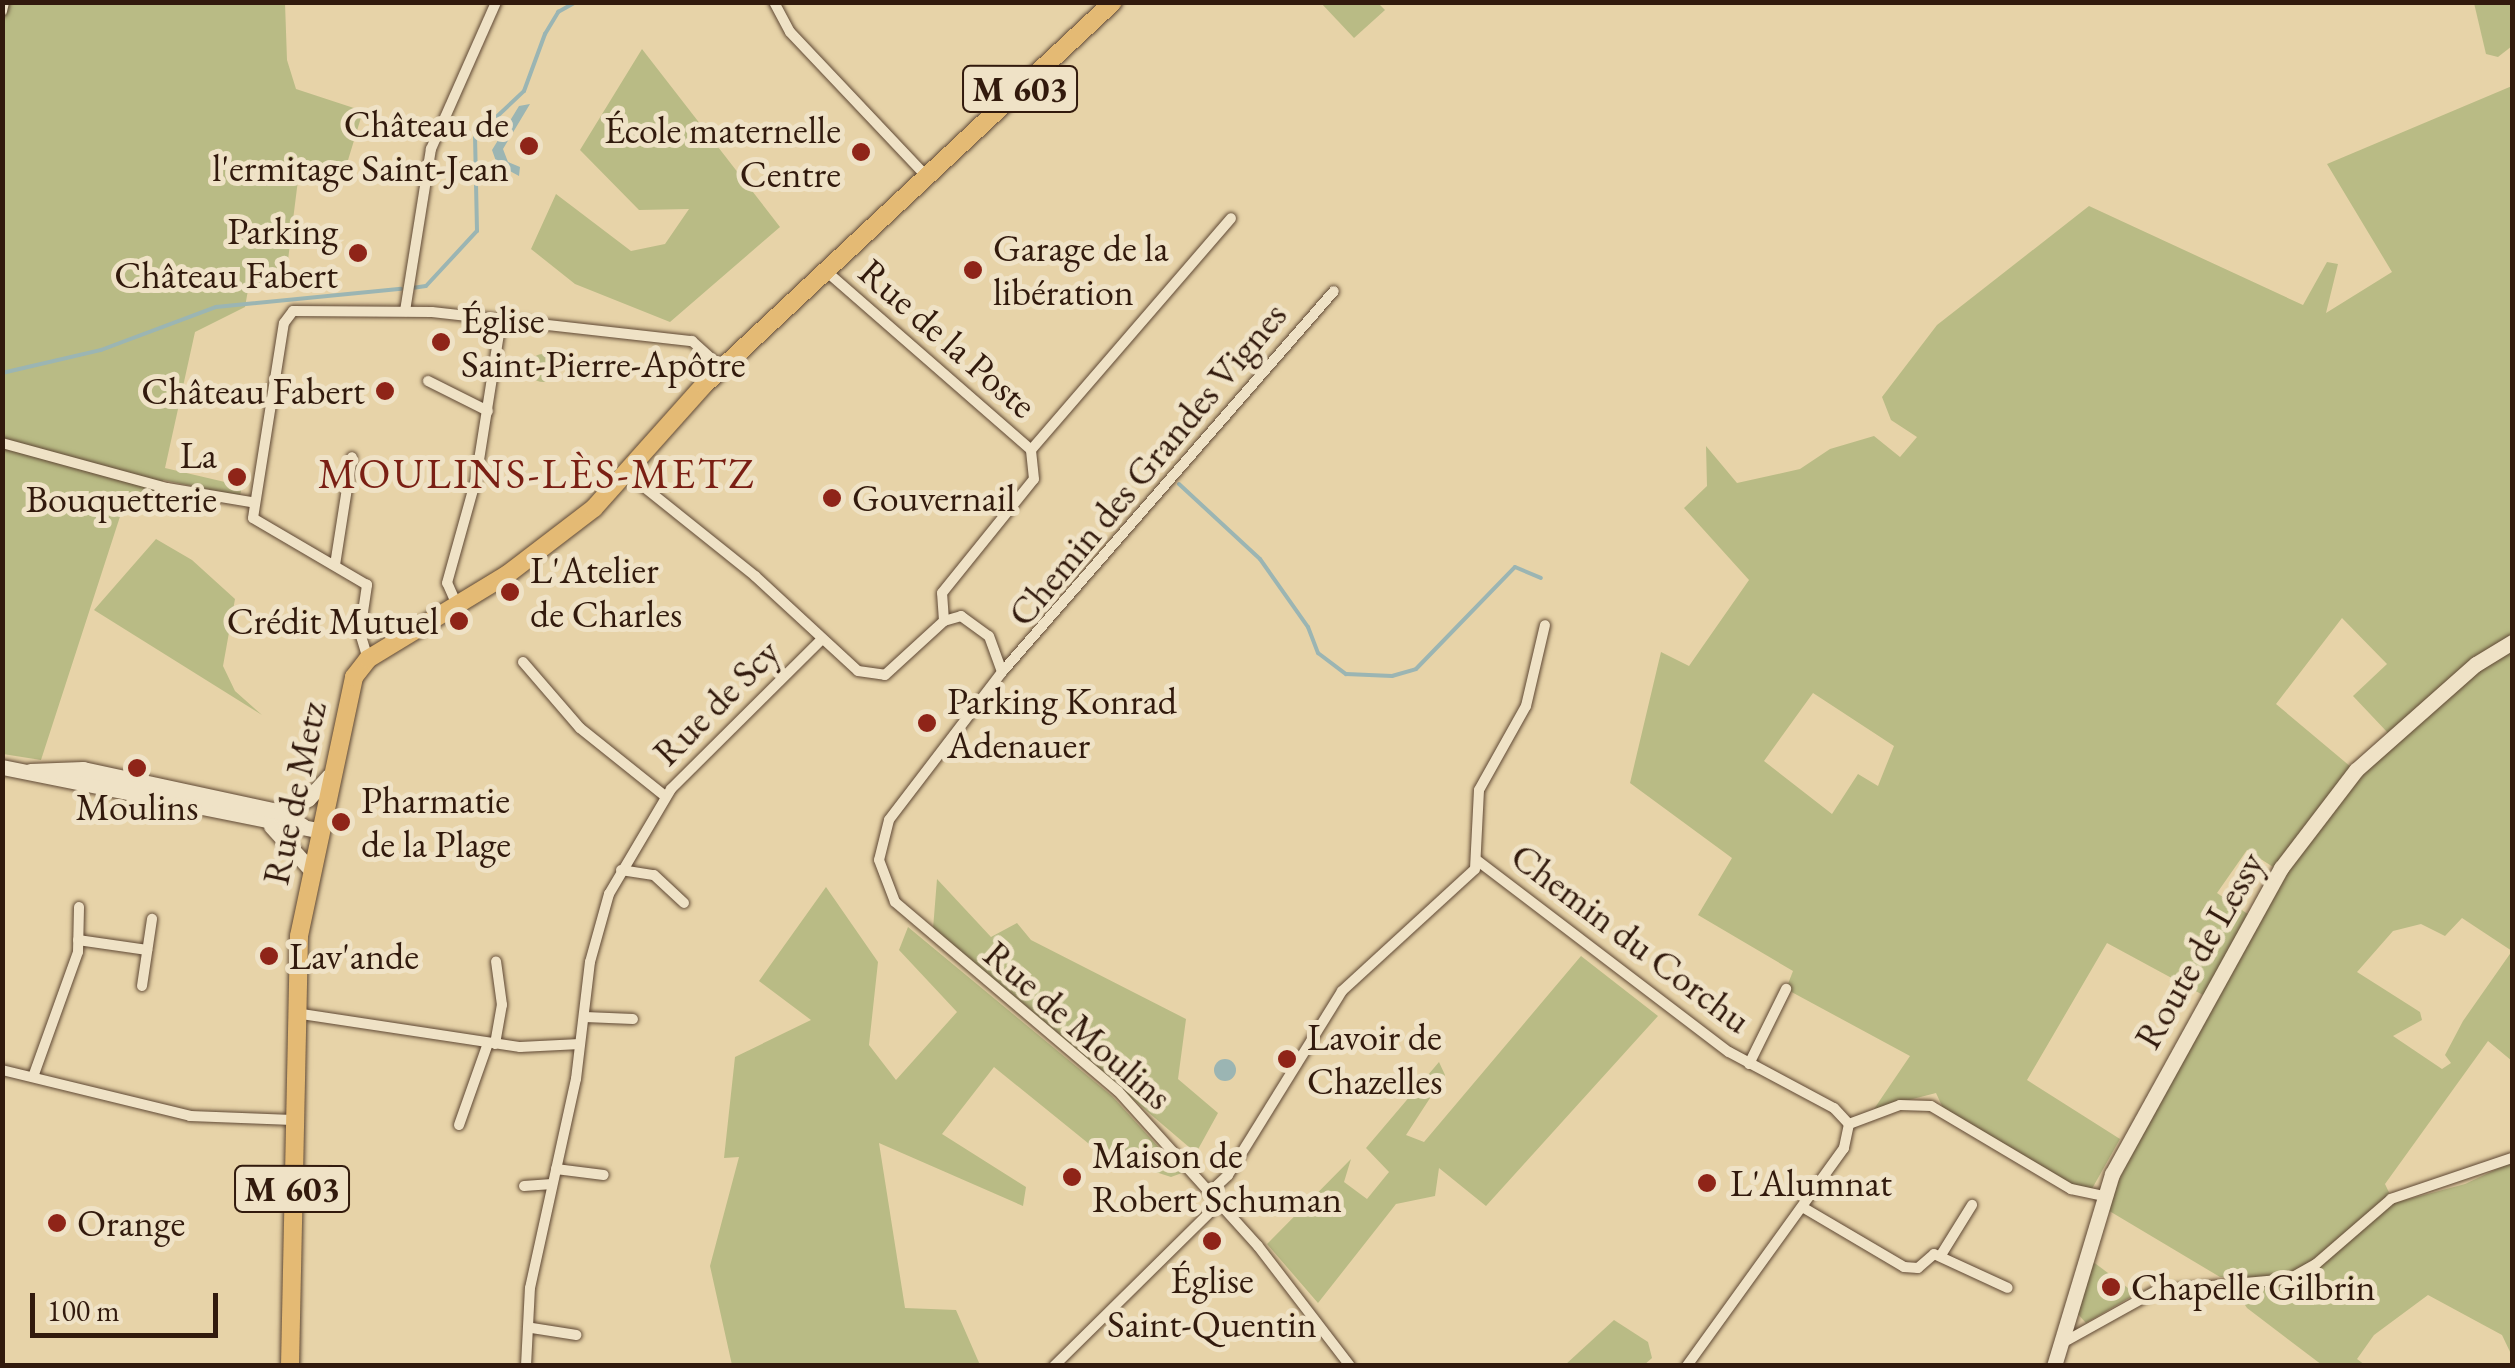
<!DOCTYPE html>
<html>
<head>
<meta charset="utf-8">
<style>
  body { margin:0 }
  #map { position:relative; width:2515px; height:1368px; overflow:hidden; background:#e7d3a8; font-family:"EB Garamond",serif }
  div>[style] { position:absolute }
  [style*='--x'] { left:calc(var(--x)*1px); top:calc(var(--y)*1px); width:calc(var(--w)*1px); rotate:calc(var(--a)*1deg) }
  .green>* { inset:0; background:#b9bb85 }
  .round { border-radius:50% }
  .water>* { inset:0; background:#9bb5b3 }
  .stream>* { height:4px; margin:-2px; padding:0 2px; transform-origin:2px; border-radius:2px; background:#9bb5b3 }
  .roads { filter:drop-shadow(0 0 2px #5f4834) drop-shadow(0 0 2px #5f4834) }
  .street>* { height:10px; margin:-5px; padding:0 5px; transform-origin:5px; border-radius:5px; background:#efe2c6 }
  .secondary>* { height:15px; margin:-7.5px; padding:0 7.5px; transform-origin:7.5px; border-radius:7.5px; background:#efe2c6 }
  .primary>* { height:18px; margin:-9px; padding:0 9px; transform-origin:9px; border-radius:9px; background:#e4ba74 }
  .dots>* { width:28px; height:28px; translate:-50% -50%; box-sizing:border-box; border:5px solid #efe2c6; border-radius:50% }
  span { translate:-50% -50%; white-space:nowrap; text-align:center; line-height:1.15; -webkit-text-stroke:10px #efe2c6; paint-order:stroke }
  .shield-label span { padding:2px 8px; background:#efe2c6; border:2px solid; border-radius:8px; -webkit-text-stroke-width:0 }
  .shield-label { font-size:35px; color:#321a0d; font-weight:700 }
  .poi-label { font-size:38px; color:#321a0d }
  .right { translate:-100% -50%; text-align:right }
  .left { translate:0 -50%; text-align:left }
  .street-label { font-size:38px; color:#321a0d }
  .quarter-label { font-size:42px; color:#7a1f14; letter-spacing:2.5px }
  .frame { position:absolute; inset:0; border:5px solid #321a0d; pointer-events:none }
  .scale { position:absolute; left:30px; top:1293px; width:188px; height:45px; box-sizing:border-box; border:5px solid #321a0d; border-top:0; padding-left:12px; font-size:30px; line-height:35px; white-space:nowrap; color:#321a0d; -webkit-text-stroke:8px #efe2c6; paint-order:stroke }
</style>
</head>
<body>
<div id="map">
  <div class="green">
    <div style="clip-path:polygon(4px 3px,285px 3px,287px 60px,296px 89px,363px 111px,345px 170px,298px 180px,285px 284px,248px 290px,245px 307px,195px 332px,165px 468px,242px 486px,240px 496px,163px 480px,158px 501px,127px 495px,41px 760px,3px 754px)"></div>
    <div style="clip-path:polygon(1321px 3px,1378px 3px,1385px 10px,1354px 38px)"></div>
    <div style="clip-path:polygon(2474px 3px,2512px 3px,2512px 46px,2498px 57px,2486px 54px)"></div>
    <div style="clip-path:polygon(642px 49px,780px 227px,670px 322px,575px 284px,531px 249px,556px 194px,631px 251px,665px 244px,689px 209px,639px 210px,580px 150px)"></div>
    <div style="clip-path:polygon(evenodd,2512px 86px,2512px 1061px,2488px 1041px,2385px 1184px,2394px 1203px,2465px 1184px,2512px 1162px,2512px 1356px,2502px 1335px,2428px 1295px,2374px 1335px,2357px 1359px,2365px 1365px,2322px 1365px,2247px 1308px,2241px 1299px,2257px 1291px,2256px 1278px,2220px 1277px,2106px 1209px,2203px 995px,2107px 943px,2027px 1080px,2120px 1139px,2089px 1194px,1948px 1119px,1936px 1093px,1874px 1109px,1910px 1056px,1786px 989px,1793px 971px,1698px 915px,1732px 858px,1630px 783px,1661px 652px,1689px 666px,1749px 580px,1684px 508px,1707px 486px,1706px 446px,1737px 483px,1800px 469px,1830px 449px,1874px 436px,1900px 457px,1917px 437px,1891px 420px,1882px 397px,1937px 325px,2089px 206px,2303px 305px,2327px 262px,2338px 264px,2326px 313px,2392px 272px,2327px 164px,2512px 86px,2342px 618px,2387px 664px,2353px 696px,2388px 733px,2351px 767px,2276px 704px,2342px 618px,2512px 86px,1813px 693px,1894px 746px,1878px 786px,1858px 774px,1832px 814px,1764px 761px,1813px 693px,2512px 86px,2247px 850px,2273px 867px,2252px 917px,2217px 893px,2247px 850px,2512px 86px,2462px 918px,2512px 951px,2463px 1021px,2445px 1055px,2451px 1063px,2442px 1069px,2393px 1036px,2422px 1020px,2420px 1012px,2357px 972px,2393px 931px,2421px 924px,2445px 936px,2462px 918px)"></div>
    <div class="round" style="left:529px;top:354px;width:28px;height:28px"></div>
    <div style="clip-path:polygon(156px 539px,192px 560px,235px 599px,223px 666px,235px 691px,262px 715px,94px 610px)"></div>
    <div style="clip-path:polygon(937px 879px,991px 937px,1017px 923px,1031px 940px,1186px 1019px,1178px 1079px,1218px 1113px,1196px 1153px,933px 929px)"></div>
    <div style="clip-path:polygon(826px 887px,878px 962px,869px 1045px,896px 1080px,957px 1012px,899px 950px,908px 927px,1112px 1096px,1182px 1173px,1171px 1177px,1125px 1162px,1120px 1169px,994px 1067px,942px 1134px,1026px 1187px,1023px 1206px,879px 1143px,905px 1308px,956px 1310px,980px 1365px,732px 1365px,710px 1266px,739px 1157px,724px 1158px,735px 1057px,811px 1020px,759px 981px)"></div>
    <div style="clip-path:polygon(1581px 956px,1658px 1016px,1486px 1206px,1439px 1168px,1435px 1196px,1396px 1204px,1318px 1303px,1267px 1244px,1351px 1159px,1344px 1182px,1367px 1199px,1389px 1172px,1366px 1148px,1439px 1062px,1445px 1075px,1406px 1135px,1424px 1142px)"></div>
    <div style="clip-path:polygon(2092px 1261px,2136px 1294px,2086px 1323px,2077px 1313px)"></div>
    <div style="clip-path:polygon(1614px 1320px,1648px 1342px,1652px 1358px,1644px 1365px,1565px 1365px)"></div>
  </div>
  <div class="water">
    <div style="clip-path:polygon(530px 104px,503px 149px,508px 162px,520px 167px,519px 176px,497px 164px,492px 150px,519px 106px)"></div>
    <div class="round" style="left:1214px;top:1059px;width:22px;height:22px"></div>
  </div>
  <div class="stream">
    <div style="--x:412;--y:288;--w:14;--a:-8"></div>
    <div style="--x:426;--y:286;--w:75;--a:-47.2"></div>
    <div style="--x:477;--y:231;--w:94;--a:-91.2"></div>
    <div style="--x:475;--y:137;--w:67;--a:-43.2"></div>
    <div style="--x:524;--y:91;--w:61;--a:-69.8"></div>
    <div style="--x:545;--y:34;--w:26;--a:-59"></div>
    <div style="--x:558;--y:12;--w:21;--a:-29"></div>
    <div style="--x:2;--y:373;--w:102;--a:-13.1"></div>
    <div style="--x:101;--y:350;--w:123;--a:-20.5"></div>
    <div style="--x:216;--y:307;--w:186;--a:-5.6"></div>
    <div style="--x:1179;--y:484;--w:110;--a:42.8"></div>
    <div style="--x:1260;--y:559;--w:83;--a:54.8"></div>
    <div style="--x:1308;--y:627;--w:28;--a:69"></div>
    <div style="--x:1318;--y:653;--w:35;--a:37"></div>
    <div style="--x:1346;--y:674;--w:46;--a:2.5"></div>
    <div style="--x:1392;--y:676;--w:25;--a:-16"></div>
    <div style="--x:1416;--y:669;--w:142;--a:-45.9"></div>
    <div style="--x:1515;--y:567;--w:28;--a:23"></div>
  </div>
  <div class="roads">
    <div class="street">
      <div style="--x:774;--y:2;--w:34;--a:62"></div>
      <div style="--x:790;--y:32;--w:198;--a:46.6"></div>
      <div style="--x:2;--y:11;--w:9;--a:-77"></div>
      <div style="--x:826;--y:271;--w:272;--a:41.1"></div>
      <div style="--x:405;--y:311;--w:164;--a:-80.9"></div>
      <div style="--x:431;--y:149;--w:161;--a:-66.1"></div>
      <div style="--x:428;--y:381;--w:67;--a:26.6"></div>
      <div style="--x:2;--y:443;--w:171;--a:15.3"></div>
      <div style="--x:167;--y:488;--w:85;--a:9.5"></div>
      <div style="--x:1031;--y:450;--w:306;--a:-49.2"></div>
      <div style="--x:624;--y:471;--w:168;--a:38.7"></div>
      <div style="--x:755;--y:576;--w:140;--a:42.7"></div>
      <div style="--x:858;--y:671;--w:27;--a:8"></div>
      <div style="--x:885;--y:675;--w:80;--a:-42.5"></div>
      <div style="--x:944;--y:621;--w:18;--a:-16"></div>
      <div style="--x:961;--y:616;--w:34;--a:36"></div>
      <div style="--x:989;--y:636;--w:38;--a:70"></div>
      <div style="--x:335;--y:565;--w:109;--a:-81.1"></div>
      <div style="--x:457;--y:605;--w:24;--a:-114"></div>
      <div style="--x:447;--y:583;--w:108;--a:-74.4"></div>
      <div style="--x:476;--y:479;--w:159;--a:-81"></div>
      <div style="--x:944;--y:621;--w:28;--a:-94"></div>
      <div style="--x:942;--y:593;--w:146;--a:-51.1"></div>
      <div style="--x:1034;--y:479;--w:29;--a:-96"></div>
      <div style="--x:368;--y:659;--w:28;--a:-107"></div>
      <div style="--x:360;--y:632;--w:48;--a:-81.5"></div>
      <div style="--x:367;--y:585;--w:132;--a:-149.6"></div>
      <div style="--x:253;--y:518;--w:197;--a:-81"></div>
      <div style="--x:284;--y:323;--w:15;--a:-53"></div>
      <div style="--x:293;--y:311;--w:139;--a:0.4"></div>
      <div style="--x:432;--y:312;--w:262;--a:6.4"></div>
      <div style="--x:692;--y:341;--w:40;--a:42"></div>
      <div style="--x:523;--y:662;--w:87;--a:49.2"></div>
      <div style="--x:580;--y:728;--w:110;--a:38.7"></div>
      <div style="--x:1002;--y:672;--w:186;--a:127.4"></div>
      <div style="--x:889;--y:820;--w:41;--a:104"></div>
      <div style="--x:879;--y:860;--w:45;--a:69.1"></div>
      <div style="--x:895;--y:902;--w:292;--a:40.3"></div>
      <div style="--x:1118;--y:1091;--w:209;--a:47.9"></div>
      <div style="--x:1258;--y:1246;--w:151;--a:52.5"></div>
      <div style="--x:1002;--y:672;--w:505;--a:-48.93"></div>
      <div style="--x:1478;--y:861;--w:315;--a:37.3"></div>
      <div style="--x:1729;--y:1052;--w:119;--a:28.1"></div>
      <div style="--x:1834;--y:1108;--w:22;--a:47"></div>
      <div style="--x:1849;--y:1124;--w:25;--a:102"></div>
      <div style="--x:1844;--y:1148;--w:269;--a:125.8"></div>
      <div style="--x:621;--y:870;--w:33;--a:9"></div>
      <div style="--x:654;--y:875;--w:41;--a:43"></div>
      <div style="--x:78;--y:940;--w:70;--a:8.2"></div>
      <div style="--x:142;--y:986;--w:68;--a:-81.5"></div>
      <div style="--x:295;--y:1013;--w:228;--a:8.6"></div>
      <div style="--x:520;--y:1047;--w:60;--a:-2.9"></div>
      <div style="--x:585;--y:1017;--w:48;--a:2.4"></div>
      <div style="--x:495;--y:1044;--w:40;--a:-80"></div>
      <div style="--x:502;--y:1005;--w:44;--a:-97.8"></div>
      <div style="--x:1749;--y:1064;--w:84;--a:-63.7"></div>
      <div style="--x:2;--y:1070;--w:194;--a:13.7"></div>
      <div style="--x:190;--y:1116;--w:103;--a:2.2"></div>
      <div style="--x:33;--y:1077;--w:133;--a:-70.2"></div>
      <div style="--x:78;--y:952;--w:45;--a:-88.7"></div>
      <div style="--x:1849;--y:1124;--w:54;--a:-20.4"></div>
      <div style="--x:1900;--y:1105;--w:31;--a:2"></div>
      <div style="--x:1931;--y:1106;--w:163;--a:30.7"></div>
      <div style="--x:2071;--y:1189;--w:34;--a:12"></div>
      <div style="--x:459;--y:1125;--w:87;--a:-70.5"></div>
      <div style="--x:556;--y:1169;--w:48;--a:7.1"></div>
      <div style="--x:524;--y:1186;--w:28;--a:-4"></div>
      <div style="--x:1209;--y:1193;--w:26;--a:-43"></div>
      <div style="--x:1228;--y:1175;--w:216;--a:-58.2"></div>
      <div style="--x:1342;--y:991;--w:180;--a:-42.5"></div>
      <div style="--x:1475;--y:869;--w:79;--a:-87.1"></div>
      <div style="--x:1479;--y:790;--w:96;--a:-60.8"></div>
      <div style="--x:1526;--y:706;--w:83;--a:-76.8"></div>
      <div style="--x:1804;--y:1208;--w:116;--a:30.5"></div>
      <div style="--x:1904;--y:1267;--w:14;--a:4"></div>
      <div style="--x:1918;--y:1268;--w:21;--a:-41"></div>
      <div style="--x:1934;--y:1254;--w:81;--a:24.7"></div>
      <div style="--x:1941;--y:1255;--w:59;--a:-58.2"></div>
      <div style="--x:532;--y:1328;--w:45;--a:9"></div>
      <div style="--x:2066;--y:1341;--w:103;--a:-29.1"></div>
      <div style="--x:2156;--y:1291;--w:134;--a:-5.2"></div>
      <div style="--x:2289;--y:1279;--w:31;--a:-29"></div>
      <div style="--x:2316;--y:1264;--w:99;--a:-40.9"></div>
      <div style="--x:2391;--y:1199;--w:128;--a:-18.7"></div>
      <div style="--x:526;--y:1366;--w:78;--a:-87.1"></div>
      <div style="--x:530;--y:1288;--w:214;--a:-77.6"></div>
      <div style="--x:576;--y:1079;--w:118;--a:-83.2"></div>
      <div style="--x:590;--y:962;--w:71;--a:-74.4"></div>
      <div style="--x:609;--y:894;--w:122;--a:-59.4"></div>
      <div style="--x:671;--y:789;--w:213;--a:-44.8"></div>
      <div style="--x:1054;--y:1366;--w:229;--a:-44.6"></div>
    </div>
    <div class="secondary">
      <div style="--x:2;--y:767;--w:322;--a:11.3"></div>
      <div style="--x:30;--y:771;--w:53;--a:-2.2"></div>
      <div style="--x:83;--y:769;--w:199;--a:12.2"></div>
      <div style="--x:278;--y:811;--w:29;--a:31"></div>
      <div style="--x:278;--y:811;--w:32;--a:-22"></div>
      <div style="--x:308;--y:799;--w:31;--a:-48"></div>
      <div style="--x:271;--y:826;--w:58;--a:47.8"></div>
      <div style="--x:2054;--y:1366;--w:201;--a:-73.2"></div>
      <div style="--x:2112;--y:1174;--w:350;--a:-61.1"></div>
      <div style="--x:2281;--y:868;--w:123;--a:-52.6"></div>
      <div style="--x:2356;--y:770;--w:160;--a:-41.5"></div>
      <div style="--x:2476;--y:664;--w:42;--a:-31.4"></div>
    </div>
    <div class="primary">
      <div style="--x:290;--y:1366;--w:430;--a:-88.8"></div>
      <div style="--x:299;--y:936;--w:265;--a:-78"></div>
      <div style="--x:354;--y:677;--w:23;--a:-52"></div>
      <div style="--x:368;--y:659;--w:164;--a:-31.3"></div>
      <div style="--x:508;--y:574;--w:108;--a:-37.5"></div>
      <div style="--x:594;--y:508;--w:165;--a:-48.2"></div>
      <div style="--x:704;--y:385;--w:560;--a:-43.12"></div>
    </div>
  </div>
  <div class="dots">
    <div style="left:529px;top:146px;background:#8f2418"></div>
    <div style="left:861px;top:152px;background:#8f2418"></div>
    <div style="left:358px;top:253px;background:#8f2418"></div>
    <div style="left:973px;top:270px;background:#8f2418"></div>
    <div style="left:441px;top:342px;background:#8f2418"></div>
    <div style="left:385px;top:391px;background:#8f2418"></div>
    <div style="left:237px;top:477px;background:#8f2418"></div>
    <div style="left:832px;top:498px;background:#8f2418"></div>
    <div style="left:510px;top:592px;background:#8f2418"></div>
    <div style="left:459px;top:621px;background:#8f2418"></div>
    <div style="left:927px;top:723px;background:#8f2418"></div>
    <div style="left:137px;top:768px;background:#8f2418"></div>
    <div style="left:341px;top:822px;background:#8f2418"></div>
    <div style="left:269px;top:956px;background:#8f2418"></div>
    <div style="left:1287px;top:1059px;background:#8f2418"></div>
    <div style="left:1072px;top:1177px;background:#8f2418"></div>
    <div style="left:1707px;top:1183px;background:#8f2418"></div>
    <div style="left:57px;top:1223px;background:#8f2418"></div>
    <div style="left:1212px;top:1241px;background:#8f2418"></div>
    <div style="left:2111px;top:1287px;background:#8f2418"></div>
  </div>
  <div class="shield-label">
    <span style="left:1020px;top:89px">M 603</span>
    <span style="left:292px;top:1189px">M 603</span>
  </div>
  <div class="poi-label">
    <span class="right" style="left:509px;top:146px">Château de<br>l'ermitage Saint-Jean</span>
    <span class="right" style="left:841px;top:152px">École maternelle<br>Centre</span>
    <span class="right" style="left:338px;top:253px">Parking<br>Château Fabert</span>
    <span class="left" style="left:993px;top:270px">Garage de la<br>libération</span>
    <span class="left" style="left:461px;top:342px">Église<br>Saint-Pierre-Apôtre</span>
    <span class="right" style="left:365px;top:391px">Château Fabert</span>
    <span class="right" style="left:217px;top:477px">La<br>Bouquetterie</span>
    <span class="left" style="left:852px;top:498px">Gouvernail</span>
    <span class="left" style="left:530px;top:592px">L'Atelier<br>de Charles</span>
    <span class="right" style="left:439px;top:621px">Crédit Mutuel</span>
    <span class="left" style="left:947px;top:723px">Parking Konrad<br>Adenauer</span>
    <span class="left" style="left:361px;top:822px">Pharmatie<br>de la Plage</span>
    <span style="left:137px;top:807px">Moulins</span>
    <span class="left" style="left:289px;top:956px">Lav'ande</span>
    <span class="left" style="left:1307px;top:1059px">Lavoir de<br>Chazelles</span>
    <span class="left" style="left:1092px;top:1177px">Maison de<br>Robert Schuman</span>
    <span class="left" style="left:1730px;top:1183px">L'Alumnat</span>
    <span class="left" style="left:77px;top:1223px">Orange</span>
    <span style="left:1212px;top:1302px">Église<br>Saint-Quentin</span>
    <span class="left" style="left:2131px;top:1287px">Chapelle Gilbrin</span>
  </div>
  <div class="street-label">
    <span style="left:948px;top:338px;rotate:41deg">Rue de la Poste</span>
    <span style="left:1147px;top:464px;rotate:-50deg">Chemin des Grandes Vignes</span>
    <span style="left:716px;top:702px;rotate:-45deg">Rue de Scy</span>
    <span style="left:294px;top:793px;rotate:-78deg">Rue de Metz</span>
    <span style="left:1631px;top:938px;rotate:37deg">Chemin du Corchu</span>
    <span style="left:2199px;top:950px;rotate:-60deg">Route de Lessy</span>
    <span style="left:1078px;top:1025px;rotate:41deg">Rue de Moulins</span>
  </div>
  <div class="quarter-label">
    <span style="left:537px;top:474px">MOULINS-LÈS-METZ</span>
  </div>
  <div class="frame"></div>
  <div class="scale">100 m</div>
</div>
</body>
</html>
